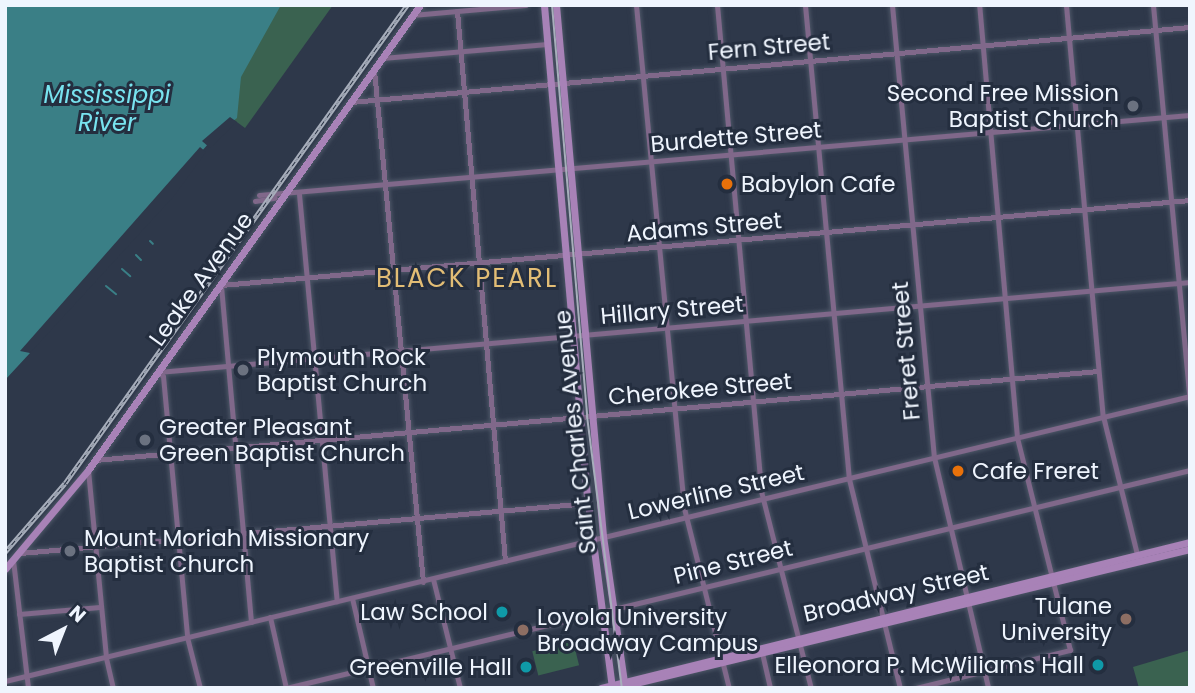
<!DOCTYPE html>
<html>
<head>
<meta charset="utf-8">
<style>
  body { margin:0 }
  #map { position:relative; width:1195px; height:693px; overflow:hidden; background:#2e384a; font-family:Poppins,sans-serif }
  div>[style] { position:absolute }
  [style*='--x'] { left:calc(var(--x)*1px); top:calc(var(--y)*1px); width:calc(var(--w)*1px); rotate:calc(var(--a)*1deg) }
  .green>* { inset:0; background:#3a6250; transform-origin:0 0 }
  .water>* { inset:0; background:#3a7f86 }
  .pier>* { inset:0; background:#2e384a }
  .stream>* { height:2px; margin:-1px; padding:0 1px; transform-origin:1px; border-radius:1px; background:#3a7f86 }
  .roads { filter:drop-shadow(0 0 2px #4d5667) drop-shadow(0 0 2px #4d5667) }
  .street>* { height:5px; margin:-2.5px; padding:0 2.5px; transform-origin:2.5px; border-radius:2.5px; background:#80688a }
  .secondary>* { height:7px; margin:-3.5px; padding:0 3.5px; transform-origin:3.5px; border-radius:3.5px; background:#a882b7 }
  .tram>* { height:2px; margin:-1px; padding:0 1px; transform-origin:1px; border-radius:1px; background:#a7aebb }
  .rail>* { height:4.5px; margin-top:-2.25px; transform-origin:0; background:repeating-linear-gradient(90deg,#242e3f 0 5px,#a7aebb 0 10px); box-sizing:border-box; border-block:2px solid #a7aebb }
  .dots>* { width:19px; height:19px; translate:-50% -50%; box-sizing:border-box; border:4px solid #242e3f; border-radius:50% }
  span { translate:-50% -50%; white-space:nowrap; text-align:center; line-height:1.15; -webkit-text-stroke:6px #242e3f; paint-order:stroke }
  .street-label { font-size:23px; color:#eff5fe }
  .poi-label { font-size:23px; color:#eff5fe }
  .right { translate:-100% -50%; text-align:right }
  .left { translate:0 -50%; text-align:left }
  .water-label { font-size:24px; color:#78e3ef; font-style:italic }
  .quarter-label { font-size:26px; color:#e2bd75; letter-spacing:2px }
  .frame { position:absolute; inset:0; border:7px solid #eff5fe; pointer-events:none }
  .north { position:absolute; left:28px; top:595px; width:70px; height:70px; -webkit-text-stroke:5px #242e3f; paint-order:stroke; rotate:42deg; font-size:19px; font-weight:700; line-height:28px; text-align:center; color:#eff5fe }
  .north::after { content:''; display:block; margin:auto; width:24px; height:32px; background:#eff5fe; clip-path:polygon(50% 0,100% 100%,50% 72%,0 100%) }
</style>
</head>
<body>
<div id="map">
  <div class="green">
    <div style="clip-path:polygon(278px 5px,333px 5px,245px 128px,230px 117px,231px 80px)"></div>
    <div style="left:573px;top:641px;width:25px;height:42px;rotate:76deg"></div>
    <div style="clip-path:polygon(1190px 650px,1190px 688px,1139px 688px,1133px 667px)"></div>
  </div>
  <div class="water">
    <div style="clip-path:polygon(5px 5px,281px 5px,241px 77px,237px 118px,217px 134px,26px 349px,30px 353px,5px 380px)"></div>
  </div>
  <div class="pier">
    <div style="clip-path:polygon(230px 117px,237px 122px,210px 148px,202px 141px)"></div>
    <div style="clip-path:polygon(200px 147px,206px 152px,174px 196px,30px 353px,20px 351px)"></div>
  </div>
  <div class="stream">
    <div style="--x:150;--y:241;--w:4;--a:45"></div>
    <div style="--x:136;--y:255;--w:7;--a:45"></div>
    <div style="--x:122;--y:269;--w:11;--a:41"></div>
    <div style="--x:106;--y:286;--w:13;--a:39"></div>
  </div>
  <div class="roads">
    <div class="street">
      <div style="--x:636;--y:5;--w:505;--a:84.55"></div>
      <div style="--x:684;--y:508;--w:186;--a:76"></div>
      <div style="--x:717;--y:5;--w:488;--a:84.8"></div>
      <div style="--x:761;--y:491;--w:203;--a:75.8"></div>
      <div style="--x:805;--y:5;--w:476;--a:84.7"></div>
      <div style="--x:849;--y:479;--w:215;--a:76.3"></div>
      <div style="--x:892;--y:5;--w:454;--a:84.7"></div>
      <div style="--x:934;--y:457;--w:237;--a:76.8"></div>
      <div style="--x:1066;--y:5;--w:413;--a:84.9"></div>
      <div style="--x:1103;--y:416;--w:146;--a:76.2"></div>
      <div style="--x:1153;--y:5;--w:400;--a:84.7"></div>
      <div style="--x:457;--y:11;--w:552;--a:85.01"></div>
      <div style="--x:412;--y:15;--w:114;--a:-5"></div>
      <div style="--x:382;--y:58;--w:166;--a:-4.8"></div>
      <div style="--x:374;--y:70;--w:514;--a:84.53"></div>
      <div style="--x:351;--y:102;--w:842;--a:-5.11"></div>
      <div style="--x:299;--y:194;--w:409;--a:84.7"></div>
      <div style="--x:259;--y:195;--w:934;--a:-4.91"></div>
      <div style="--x:255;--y:201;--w:20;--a:-9"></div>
      <div style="--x:158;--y:372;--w:1036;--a:-4.98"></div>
      <div style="--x:158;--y:372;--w:6;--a:39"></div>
      <div style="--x:163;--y:376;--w:262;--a:84.7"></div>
      <div style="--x:187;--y:637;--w:53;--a:75.7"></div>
      <div style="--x:95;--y:460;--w:1007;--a:-5.07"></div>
      <div style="--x:88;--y:470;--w:189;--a:84.5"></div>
      <div style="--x:106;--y:658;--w:31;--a:77"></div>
      <div style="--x:20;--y:553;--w:570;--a:-5.03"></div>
      <div style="--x:13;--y:560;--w:129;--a:83.3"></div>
      <div style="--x:433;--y:579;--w:112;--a:76.1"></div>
      <div style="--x:352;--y:598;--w:92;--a:76.9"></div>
      <div style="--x:19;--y:614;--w:81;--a:-4.9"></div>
      <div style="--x:270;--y:617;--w:73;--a:77.3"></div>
      <div style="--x:251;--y:622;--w:338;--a:-95.1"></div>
      <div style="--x:221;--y:285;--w:973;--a:-5.01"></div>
      <div style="--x:762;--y:653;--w:36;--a:77"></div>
      <div style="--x:5;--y:681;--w:1219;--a:-13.52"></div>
      <div style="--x:286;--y:688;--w:930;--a:-13.56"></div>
      <div style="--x:916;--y:688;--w:159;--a:-13.9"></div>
      <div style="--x:1070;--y:650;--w:219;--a:-104"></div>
      <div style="--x:1017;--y:437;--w:434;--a:-95"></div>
    </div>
    <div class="secondary">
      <div style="--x:544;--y:5;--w:500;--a:85"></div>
      <div style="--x:588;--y:503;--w:187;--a:82.6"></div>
      <div style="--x:556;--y:5;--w:533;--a:84.94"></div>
      <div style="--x:603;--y:536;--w:154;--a:81.8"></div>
      <div style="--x:5;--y:569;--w:129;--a:-50"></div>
      <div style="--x:88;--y:470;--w:571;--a:-54.47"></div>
      <div style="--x:623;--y:686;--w:583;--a:-13.58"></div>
      <div style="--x:601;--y:688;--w:607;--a:-13.92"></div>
    </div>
  </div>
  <div class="tram">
    <div style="--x:552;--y:5;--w:412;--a:85.1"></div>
    <div style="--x:587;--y:416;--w:274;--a:82.7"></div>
  </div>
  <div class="rail">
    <div style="--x:5;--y:552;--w:91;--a:-49"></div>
    <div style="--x:65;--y:483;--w:588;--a:-54.42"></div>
  </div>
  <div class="dots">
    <div style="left:1133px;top:106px;background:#6b7280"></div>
    <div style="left:727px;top:184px;background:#e8710a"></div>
    <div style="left:243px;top:370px;background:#6b7280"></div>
    <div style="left:145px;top:440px;background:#6b7280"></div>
    <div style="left:958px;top:471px;background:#e8710a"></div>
    <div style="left:70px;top:551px;background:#6b7280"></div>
    <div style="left:502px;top:612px;background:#0f9aa8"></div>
    <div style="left:1126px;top:619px;background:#8d6e63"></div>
    <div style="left:523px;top:630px;background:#8d6e63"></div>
    <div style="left:1098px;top:665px;background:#0f9aa8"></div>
    <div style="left:526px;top:667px;background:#0f9aa8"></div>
  </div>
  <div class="street-label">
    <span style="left:769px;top:47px;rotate:-5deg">Fern Street</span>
    <span style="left:736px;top:137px;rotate:-5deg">Burdette Street</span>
    <span style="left:704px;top:227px;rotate:-5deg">Adams Street</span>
    <span style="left:201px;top:279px;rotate:-54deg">Leake Avenue</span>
    <span style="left:672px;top:310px;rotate:-5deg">Hillary Street</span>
    <span style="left:906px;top:351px;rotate:-95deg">Freret Street</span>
    <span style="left:700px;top:389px;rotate:-5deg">Cherokee Street</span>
    <span style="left:575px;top:432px;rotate:-96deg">Saint Charles Avenue</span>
    <span style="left:716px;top:492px;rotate:-13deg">Lowerline Street</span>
    <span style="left:733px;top:562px;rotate:-14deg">Pine Street</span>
    <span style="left:896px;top:593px;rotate:-13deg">Broadway Street</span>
  </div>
  <div class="poi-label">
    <span class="right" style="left:1119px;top:106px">Second Free Mission<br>Baptist Church</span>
    <span class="left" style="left:741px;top:184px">Babylon Cafe</span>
    <span class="left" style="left:257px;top:370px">Plymouth Rock<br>Baptist Church</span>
    <span class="left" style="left:159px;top:440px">Greater Pleasant<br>Green Baptist Church</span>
    <span class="left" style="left:972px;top:471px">Cafe Freret</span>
    <span class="left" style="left:84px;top:551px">Mount Moriah Missionary<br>Baptist Church</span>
    <span class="right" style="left:1112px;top:619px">Tulane<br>University</span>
    <span class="right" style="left:488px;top:612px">Law School</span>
    <span class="left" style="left:537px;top:630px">Loyola University<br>Broadway Campus</span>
    <span class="right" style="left:1084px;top:665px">Elleonora P. McWiliams Hall</span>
    <span class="right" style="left:512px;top:667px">Greenville Hall</span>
  </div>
  <div class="water-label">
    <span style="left:107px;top:109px">Mississippi<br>River</span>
  </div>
  <div class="quarter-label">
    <span style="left:467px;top:279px">BLACK PEARL</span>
  </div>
  <div class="frame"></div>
  <div class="north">N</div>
</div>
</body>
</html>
